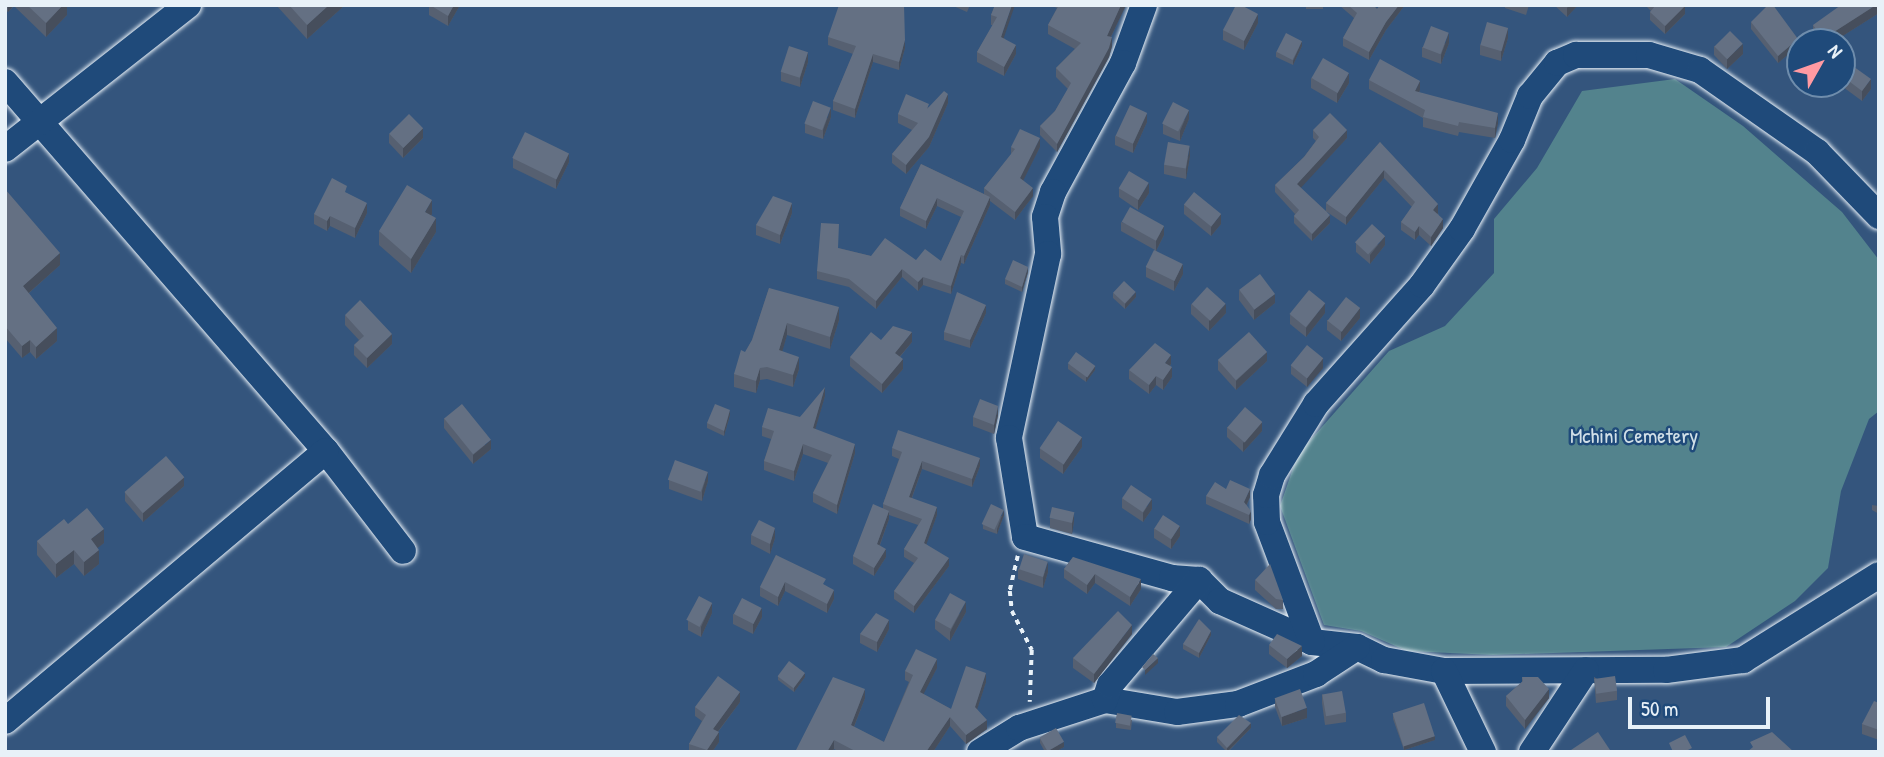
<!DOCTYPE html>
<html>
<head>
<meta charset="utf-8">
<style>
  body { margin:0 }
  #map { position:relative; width:1884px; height:757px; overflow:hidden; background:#34557d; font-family:"Patrick Hand",sans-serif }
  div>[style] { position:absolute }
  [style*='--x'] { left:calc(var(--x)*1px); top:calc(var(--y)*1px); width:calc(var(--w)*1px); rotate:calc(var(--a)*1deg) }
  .green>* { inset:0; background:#53838d }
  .path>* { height:3.5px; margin-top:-1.75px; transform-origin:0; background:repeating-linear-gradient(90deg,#e8f1f8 0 5px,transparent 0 10px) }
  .roads { filter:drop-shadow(0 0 2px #e8f1f8) drop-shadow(0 0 2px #e8f1f8) }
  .minor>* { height:26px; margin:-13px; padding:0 13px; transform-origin:13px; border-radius:13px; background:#1f4a7a }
  .wall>* { inset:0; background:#566071; transform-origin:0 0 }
  .shaded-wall>* { inset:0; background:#464e5c }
  .building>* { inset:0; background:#647083; transform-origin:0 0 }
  span { translate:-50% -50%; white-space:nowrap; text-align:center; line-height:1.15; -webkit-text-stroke:5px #1f4a7a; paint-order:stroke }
  .park-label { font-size:21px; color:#d2e0e8 }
  .frame { position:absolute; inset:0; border:7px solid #e8f1f8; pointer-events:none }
  .north { position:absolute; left:1786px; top:28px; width:70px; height:70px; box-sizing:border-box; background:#1f4a7a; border:2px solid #6f8dac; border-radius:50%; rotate:50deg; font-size:19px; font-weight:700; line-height:28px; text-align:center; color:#e8f1f8 }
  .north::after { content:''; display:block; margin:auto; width:24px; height:32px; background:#ff9aa2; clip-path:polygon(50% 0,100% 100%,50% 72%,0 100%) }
  .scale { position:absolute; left:1628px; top:697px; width:142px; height:32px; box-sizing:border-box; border:4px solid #e8f1f8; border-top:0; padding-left:9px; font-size:21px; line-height:24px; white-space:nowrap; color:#e8f1f8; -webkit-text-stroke:5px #1f4a7a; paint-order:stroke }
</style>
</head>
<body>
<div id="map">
  <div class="green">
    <div style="clip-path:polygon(1675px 79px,1743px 126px,1842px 212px,1879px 260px,1879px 411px,1869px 419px,1841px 491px,1828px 568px,1795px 601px,1726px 647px,1493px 655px,1407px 651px,1361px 631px,1324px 625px,1280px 506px,1298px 454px,1389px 351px,1445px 326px,1494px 273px,1494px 219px,1537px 168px,1582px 91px)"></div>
  </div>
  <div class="path">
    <div style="--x:1018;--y:556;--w:36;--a:103"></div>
    <div style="--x:1010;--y:591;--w:20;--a:84"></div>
    <div style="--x:1012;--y:611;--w:44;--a:62.9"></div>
    <div style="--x:1032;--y:650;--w:52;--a:92.2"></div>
  </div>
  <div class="roads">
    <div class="minor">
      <div style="--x:1144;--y:5;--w:62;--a:109.9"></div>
      <div style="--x:1123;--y:63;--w:147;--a:118.5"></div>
      <div style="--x:1053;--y:192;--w:26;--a:108"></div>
      <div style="--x:1045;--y:217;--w:37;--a:85"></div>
      <div style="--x:1048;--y:254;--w:188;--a:102"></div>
      <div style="--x:1009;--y:438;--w:100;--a:80.8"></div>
      <div style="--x:1025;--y:537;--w:153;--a:15.6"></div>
      <div style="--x:1172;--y:578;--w:27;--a:4"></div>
      <div style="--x:1199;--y:580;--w:30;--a:45"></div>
      <div style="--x:1220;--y:601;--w:101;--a:24"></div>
      <div style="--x:1312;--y:642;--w:45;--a:6.3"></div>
      <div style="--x:1357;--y:647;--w:30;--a:26"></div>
      <div style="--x:1384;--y:660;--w:61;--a:10.4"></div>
      <div style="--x:1444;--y:671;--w:222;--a:-0.3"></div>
      <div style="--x:1666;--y:670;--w:78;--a:-7.4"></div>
      <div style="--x:1743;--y:660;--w:160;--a:-32"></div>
      <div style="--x:5;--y:82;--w:489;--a:49"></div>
      <div style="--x:326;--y:451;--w:126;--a:52.4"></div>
      <div style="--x:5;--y:149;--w:233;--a:-38.2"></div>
      <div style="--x:1312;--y:642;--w:128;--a:-110.6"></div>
      <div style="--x:1267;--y:522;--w:27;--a:-92"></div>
      <div style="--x:1266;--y:495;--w:21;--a:-73"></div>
      <div style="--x:1272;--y:475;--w:84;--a:-58.2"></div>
      <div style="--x:1316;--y:404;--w:159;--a:-48.3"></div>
      <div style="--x:1422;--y:285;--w:69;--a:-54.5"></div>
      <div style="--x:1462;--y:229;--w:102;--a:-60.7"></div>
      <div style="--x:1512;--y:140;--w:48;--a:-67.8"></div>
      <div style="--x:1530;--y:96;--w:43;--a:-50.7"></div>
      <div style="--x:1557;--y:63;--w:21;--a:-23"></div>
      <div style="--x:1576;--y:55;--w:73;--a:0"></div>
      <div style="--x:1649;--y:55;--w:53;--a:16.4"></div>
      <div style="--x:1700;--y:70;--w:143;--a:35"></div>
      <div style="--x:1817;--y:152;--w:89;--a:45.9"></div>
      <div style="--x:1444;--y:671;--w:90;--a:64.3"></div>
      <div style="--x:1105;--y:700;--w:73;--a:9.5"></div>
      <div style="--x:1177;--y:712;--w:62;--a:-7.5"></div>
      <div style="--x:1238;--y:704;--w:84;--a:-21"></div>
      <div style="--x:1316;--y:674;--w:49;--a:-33.4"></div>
      <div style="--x:5;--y:721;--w:419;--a:-40.1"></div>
      <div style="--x:980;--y:752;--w:46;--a:-31.6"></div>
      <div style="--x:1019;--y:728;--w:90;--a:-18"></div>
      <div style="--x:1105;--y:700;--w:16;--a:-72"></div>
      <div style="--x:1110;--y:685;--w:138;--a:-49.7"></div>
      <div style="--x:1532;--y:752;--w:98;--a:-56.6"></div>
    </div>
  </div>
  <div class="wall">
    <div style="clip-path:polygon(5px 5px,67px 5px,67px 15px,46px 37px,14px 6px,8px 12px,5px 9px)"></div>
    <div style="clip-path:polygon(276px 5px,345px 5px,307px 39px)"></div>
    <div style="clip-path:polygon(429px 5px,460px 5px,448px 26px,429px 15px)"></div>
    <div style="clip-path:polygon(951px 5px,970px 5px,967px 12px)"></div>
    <div style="clip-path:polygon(995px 5px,1004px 38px,1016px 54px,1004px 76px,977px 62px,977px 52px,993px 25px,991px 25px,991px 15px)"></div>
    <div style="clip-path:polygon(1050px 5px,1126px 5px,1111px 37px,1112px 46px,1109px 57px,1057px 152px,1040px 135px,1040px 126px,1055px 111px,1068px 89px,1056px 77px,1056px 68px,1075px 49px,1048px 34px,1048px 25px,1057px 8px)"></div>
    <div style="left:1306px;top:5px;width:17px;height:4px"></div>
    <div style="clip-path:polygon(1339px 5px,1373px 5px,1377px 9px,1380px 5px,1405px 5px,1386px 30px,1369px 60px,1343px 46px,1343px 38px,1354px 18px)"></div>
    <div style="clip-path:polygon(1505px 5px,1529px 5px,1526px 15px,1505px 8px)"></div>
    <div style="clip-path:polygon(1554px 5px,1578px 5px,1567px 17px)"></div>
    <div style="clip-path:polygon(1645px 5px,1684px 5px,1685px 14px,1665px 34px,1650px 20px,1650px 12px,1651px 11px)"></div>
    <div style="clip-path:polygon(1879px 5px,1879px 13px,1833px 42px,1818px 42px,1813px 35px,1813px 25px)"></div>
    <div style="clip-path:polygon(1751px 22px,1798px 46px,1778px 63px,1751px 29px)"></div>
    <div style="clip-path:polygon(1258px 23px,1244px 50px,1223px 40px,1223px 30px)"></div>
    <div style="clip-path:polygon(828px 37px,905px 48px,899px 70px,873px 62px,855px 118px,833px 110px,833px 101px,853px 54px,828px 45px)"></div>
    <div style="clip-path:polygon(1508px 38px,1501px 61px,1480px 55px,1480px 45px)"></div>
    <div style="clip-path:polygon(1449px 43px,1441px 64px,1422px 57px,1422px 47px)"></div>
    <div style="clip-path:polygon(1302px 46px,1293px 65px,1276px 57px,1276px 52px)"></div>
    <div style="clip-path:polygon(1714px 46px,1743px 54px,1727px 69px,1714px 55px)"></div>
    <div style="clip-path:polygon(1842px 61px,1871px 89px,1862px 101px,1839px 84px,1842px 84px)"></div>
    <div style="clip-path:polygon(808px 62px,800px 87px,781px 81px,781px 72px)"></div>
    <div style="clip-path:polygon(1311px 78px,1349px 83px,1337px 103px,1311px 88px)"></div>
    <div style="clip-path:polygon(1369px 80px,1420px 90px,1419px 93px,1498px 123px,1495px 138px,1459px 132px,1458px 136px,1423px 127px,1423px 118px,1369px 89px)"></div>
    <div style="clip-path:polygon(948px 103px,929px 147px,906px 174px,892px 163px,892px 154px,912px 130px,898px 123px,898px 114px)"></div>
    <div style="clip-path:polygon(831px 117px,823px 139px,805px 133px,805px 124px)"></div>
    <div style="clip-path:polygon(1189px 119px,1180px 141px,1163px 134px,1163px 124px)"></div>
    <div style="clip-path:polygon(1147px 122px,1133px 153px,1115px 145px,1115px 136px)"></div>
    <div style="clip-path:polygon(1313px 130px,1347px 138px,1300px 188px,1326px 211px,1326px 203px,1380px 142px,1438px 213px,1443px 228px,1431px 246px,1419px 235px,1415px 240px,1401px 230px,1401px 222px,1412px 207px,1384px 178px,1346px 225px,1327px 212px,1330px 223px,1312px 241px,1294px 223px,1294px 216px,1295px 214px,1275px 192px,1275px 185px,1304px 157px,1316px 141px,1313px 138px)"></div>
    <div style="clip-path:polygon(389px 134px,423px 138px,403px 158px,389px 143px)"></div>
    <div style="clip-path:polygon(1011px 147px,1040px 147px,1023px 180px,1033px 196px,1015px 220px,990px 201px,990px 205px,964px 264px,961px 263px,951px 294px,923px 285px,918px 291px,902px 277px,876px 309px,849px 287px,817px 279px,817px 271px,838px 248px,871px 256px,916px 260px,941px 261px,961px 217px,937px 206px,926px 229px,900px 216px,900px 208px,921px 164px,984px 194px,984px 188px,1011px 155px)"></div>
    <div style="clip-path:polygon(1190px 156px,1186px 179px,1164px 174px,1164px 165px)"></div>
    <div style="clip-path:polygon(513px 158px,569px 162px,556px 189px,513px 168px)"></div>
    <div style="clip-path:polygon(1119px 188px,1149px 193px,1138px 210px,1119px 197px)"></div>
    <div style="clip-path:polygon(5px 189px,60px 265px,29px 293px,57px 341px,36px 359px,30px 352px,22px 358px,5px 338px)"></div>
    <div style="clip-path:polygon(347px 193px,367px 213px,355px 238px,330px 226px,327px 231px,314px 224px,314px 214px)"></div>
    <div style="clip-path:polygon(1184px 204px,1221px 224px,1211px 236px,1184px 214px)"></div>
    <div style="clip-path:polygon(792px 213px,780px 244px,756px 235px,756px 225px)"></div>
    <div style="clip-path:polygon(432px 214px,431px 216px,436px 232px,411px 273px,379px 245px,379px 231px)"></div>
    <div style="clip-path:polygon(1121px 222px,1164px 235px,1156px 251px,1183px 274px,1174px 291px,1146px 277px,1146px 267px,1155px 250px,1121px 231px)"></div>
    <div style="clip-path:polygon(1356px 243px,1385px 245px,1370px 264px,1356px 252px)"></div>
    <div style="clip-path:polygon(1028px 272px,1022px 292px,1005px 284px,1005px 279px)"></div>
    <div style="clip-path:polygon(769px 288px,839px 320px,830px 349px,787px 335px,782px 351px,799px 369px,793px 387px,767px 379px,760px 380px,756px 393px,734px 387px,734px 374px,752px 340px)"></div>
    <div style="clip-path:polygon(1239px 290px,1275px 303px,1254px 320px,1239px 300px)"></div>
    <div style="clip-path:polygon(1113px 293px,1136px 297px,1125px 309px,1113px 298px)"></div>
    <div style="clip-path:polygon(1191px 304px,1226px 313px,1209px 331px,1191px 314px)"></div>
    <div style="clip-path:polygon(986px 313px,970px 348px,944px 340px,944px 332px)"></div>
    <div style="clip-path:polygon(1325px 313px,1306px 337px,1290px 324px,1290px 315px)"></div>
    <div style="clip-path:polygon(345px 315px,392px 344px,367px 368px,354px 355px,354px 345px,359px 340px,345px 325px)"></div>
    <div style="clip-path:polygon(1360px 318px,1341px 341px,1327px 330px,1327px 320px)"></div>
    <div style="clip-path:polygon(881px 340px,912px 342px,900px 357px,903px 369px,882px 393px,850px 366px,850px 357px)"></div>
    <div style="clip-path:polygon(1218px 361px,1267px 361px,1236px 390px,1218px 370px)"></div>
    <div style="clip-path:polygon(1068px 364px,1095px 370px,1086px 382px,1068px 369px)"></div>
    <div style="clip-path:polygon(1171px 364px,1170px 366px,1172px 377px,1163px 390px,1156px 385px,1149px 394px,1129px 379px,1129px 370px)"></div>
    <div style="clip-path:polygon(1291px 365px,1323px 368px,1307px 387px,1291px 374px)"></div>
    <div style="clip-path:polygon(825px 396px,815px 429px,855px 453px,837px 514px,813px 502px,813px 493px,828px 463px,803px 454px,794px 481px,764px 470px,764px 461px,771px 439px,762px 436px,762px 427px,800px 417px)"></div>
    <div style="clip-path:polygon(730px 415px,724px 436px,707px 428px,707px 423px)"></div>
    <div style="clip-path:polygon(998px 415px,994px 434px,973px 426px,973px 417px)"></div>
    <div style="clip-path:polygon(444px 418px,491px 449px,473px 464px,444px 428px)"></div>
    <div style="clip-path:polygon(1227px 427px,1262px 431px,1243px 452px,1227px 437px)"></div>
    <div style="clip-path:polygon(1082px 447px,1063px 474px,1040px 458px,1040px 449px)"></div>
    <div style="clip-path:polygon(892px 448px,980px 466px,972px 487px,922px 469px,912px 498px,937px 515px,926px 544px,949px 566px,914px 613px,894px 599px,894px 591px,914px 563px,904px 557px,904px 549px,918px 525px,889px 515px,889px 519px,880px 545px,886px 557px,874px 576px,853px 564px,853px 556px,883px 508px,883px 504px,899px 459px,892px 456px)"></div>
    <div style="clip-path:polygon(669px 480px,708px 481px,702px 501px,669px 489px)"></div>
    <div style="clip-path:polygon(184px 486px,143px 522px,125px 501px,125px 492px)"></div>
    <div style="clip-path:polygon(1226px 489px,1250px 497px,1247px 505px,1251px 519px,1249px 524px,1206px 504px,1206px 496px)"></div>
    <div style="clip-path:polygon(1122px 498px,1152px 509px,1143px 522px,1122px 508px)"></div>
    <div style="clip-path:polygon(1872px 505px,1879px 506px,1879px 514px,1872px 510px)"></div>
    <div style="clip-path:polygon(1004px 515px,997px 534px,983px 529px,983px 524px)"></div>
    <div style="clip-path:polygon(1050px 518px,1074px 521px,1072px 534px,1050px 528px)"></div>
    <div style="clip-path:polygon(68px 524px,104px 543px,97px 548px,99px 564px,84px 576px,74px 564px,56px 578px,37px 555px,37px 541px)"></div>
    <div style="clip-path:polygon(1154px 528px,1180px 536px,1171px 549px,1154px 538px)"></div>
    <div style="clip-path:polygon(751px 535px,775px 538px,770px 554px,751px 544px)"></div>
    <div style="clip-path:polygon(776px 555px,826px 586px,834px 599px,827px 613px,785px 591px,778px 606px,760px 596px,760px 587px)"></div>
    <div style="clip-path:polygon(1073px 557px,1141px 589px,1130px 606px,1095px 583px,1087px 594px,1064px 578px,1064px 569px)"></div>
    <div style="clip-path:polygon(1018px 569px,1048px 572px,1043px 588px,1018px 579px)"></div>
    <div style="clip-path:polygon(1255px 580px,1283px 600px,1283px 609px,1276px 609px,1255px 590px)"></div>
    <div style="clip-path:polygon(966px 612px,950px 641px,935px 629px,935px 620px)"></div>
    <div style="clip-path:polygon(712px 613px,701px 637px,688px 630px,688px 621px)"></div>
    <div style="clip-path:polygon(733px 614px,762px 617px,753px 634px,733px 624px)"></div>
    <div style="clip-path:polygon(889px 629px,877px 652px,860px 643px,860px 634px)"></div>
    <div style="clip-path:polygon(1132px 634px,1094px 683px,1073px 668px,1073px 658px)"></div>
    <div style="clip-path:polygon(1211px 635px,1199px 658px,1183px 649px,1183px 644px)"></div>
    <div style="clip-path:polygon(1269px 645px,1302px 656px,1287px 668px,1269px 654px)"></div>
    <div style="clip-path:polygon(937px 668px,923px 694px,951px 709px,986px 682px,977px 709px,987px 729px,966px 744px,950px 726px,933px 752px,839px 752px,834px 749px,832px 752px,795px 752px,865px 698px,854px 727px,884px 742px,909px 682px,905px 680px,905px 671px)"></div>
    <div style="clip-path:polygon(778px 676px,805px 677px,794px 692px,778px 680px)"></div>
    <div style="clip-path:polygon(1522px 677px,1549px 698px,1525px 729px,1506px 706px,1506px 696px,1522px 682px)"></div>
    <div style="clip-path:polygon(1594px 677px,1617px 691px,1617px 700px,1596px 703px)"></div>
    <div style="clip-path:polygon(1322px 694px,1346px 713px,1346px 722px,1325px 725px,1322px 703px)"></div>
    <div style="clip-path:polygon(1275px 698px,1307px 718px,1282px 726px,1275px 707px)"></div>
    <div style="clip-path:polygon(740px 702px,718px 732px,719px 742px,712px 752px,689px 752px,689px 744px,702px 721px,695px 716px,695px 707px)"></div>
    <div style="clip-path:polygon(1879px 703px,1879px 740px,1862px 734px,1862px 724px)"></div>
    <div style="clip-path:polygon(1393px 714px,1435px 740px,1404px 750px,1393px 719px)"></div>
    <div style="clip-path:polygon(1132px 720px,1131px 730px,1116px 728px,1116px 723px)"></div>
    <div style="clip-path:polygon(1251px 728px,1228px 752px,1227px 752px,1217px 742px,1217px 737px)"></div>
    <div style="clip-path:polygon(1040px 738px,1064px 747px,1055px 752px,1045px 752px,1040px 743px)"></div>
  </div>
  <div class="shaded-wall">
    <div style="clip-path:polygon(8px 5px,14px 5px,8px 12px)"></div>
    <div style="clip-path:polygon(63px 5px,67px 5px,67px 15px,46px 37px,46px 23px)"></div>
    <div style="clip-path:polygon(329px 5px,345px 5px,307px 39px,307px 25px)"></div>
    <div style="clip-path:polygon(454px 5px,460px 5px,448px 26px,448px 16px)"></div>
    <div style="clip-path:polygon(1012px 5px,1015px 5px,1001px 46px,1001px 37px)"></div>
    <div style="clip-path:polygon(1121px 5px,1126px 5px,1107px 45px,1107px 36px)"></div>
    <div style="clip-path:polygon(1399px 5px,1405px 5px,1386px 30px,1369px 60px,1369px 52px,1386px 22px)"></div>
    <div style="clip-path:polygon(1569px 5px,1578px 5px,1567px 17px,1567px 8px)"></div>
    <div style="clip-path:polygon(1876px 5px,1879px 5px,1879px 13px,1833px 42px,1823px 42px,1823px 39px)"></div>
    <div style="clip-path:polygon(1685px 6px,1685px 14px,1665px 34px,1665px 26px)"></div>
    <div style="clip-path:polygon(1258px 14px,1258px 23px,1244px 50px,1244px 41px)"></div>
    <div style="clip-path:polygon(1508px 28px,1508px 38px,1501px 61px,1501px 51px)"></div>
    <div style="clip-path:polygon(1449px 33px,1449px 43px,1441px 64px,1441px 55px)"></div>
    <div style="clip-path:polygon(1112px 37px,1112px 46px,1109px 57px,1057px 152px,1057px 144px)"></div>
    <div style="clip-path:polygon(1798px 39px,1798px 46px,1778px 63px,1778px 56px)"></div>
    <div style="clip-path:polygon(905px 40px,905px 48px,899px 70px,899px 62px)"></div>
    <div style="clip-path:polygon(1302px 41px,1302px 46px,1293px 65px,1293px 61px)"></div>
    <div style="clip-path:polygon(1743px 44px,1743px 54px,1727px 69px,1727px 59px)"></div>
    <div style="clip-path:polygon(1016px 45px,1016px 54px,1004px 76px,1004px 67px)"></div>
    <div style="clip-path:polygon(808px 52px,808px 62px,800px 87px,800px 78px)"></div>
    <div style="clip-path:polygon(873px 54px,873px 62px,855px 118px,855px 109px)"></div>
    <div style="clip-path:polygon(1349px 73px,1349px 83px,1337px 103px,1337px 94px)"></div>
    <div style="clip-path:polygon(1871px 79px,1871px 89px,1862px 101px,1862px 91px)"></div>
    <div style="clip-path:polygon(1420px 81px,1420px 90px,1415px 101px,1415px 91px)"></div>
    <div style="clip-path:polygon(948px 94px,948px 103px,929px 147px,906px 174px,906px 165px)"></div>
    <div style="clip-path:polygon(831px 108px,831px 117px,823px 139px,823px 130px)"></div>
    <div style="clip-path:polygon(1189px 110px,1189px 119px,1180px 141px,1180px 131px)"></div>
    <div style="clip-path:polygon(1147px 113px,1147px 122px,1133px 153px,1133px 144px)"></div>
    <div style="clip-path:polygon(1498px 113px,1498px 123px,1495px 138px,1495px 128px)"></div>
    <div style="clip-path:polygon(423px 128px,423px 138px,403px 158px,403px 148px)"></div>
    <div style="clip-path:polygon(1347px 130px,1347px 138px,1297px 192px,1297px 184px)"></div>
    <div style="clip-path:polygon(1040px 138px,1040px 147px,1020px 187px,1020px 178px)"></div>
    <div style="clip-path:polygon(1190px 146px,1190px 156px,1186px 179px,1186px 169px)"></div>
    <div style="clip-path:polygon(569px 153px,569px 162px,556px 189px,556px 179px)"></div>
    <div style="clip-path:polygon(1384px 170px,1384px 178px,1346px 225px,1346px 217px)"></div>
    <div style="clip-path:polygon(1149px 183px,1149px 193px,1138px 210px,1138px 200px)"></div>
    <div style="clip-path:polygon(1033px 188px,1033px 196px,1015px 220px,1015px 212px)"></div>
    <div style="clip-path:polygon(990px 197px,990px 205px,964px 264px,964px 256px)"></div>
    <div style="clip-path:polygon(937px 198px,937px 206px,926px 229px,926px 221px)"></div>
    <div style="clip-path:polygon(432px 200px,432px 214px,425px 226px,425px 212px)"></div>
    <div style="clip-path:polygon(367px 203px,367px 213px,355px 238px,355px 228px)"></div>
    <div style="clip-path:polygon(792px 203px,792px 213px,780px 244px,780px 235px)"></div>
    <div style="clip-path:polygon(1438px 204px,1438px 213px,1433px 219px,1433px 210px)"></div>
    <div style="clip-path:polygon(1221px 214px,1221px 224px,1211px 236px,1211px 227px)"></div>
    <div style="clip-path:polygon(1330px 215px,1330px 223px,1312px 241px,1312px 234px)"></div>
    <div style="clip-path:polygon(330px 216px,330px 226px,327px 231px,327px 221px)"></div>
    <div style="clip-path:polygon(436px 218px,436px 232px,411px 273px,411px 259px)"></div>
    <div style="clip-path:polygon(1443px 219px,1443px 228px,1431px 246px,1431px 237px)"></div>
    <div style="clip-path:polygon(1164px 226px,1164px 235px,1156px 251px,1156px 241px)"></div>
    <div style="clip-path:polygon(1419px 226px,1419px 235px,1415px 240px,1415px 232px)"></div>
    <div style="clip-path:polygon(1385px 236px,1385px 245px,1370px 264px,1370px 255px)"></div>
    <div style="clip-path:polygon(60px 253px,60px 265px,23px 298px,23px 286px)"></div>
    <div style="clip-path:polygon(961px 255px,961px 263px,951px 294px,951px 286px)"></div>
    <div style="clip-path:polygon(1183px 264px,1183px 274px,1174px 291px,1174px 281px)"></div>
    <div style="clip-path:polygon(1028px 267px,1028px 272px,1022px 292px,1022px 287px)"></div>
    <div style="clip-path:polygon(902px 269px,902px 277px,876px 309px,876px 301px)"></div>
    <div style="clip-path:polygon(923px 277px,923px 285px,918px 291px,918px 282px)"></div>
    <div style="clip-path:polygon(1136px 292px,1136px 297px,1125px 309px,1125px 304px)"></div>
    <div style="clip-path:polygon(1275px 294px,1275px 303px,1254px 320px,1254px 310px)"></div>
    <div style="clip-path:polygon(1325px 303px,1325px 313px,1306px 337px,1306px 328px)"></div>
    <div style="clip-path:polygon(1226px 304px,1226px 313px,1209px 331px,1209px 321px)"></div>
    <div style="clip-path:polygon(986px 305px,986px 313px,970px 348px,970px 340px)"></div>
    <div style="clip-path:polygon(839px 307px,839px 320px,830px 349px,830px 337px)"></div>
    <div style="clip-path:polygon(1360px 308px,1360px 318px,1341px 341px,1341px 332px)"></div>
    <div style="clip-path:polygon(787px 323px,787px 335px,779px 363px,779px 350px)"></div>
    <div style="clip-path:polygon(57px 328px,57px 341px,36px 359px,36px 347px)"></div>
    <div style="clip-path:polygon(912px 332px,912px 342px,895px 362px,895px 353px)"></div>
    <div style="clip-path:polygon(392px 334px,392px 344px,367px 368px,367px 358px)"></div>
    <div style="clip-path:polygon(30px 340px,30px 352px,22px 358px,22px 346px)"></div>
    <div style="clip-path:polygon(1267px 352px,1267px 361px,1236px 390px,1236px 381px)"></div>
    <div style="clip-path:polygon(1171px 355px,1171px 364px,1165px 372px,1165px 363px)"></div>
    <div style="clip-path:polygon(799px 357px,799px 369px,793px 387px,793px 375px)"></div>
    <div style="clip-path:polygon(1323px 358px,1323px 368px,1307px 387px,1307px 378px)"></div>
    <div style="clip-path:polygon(903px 359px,903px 369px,882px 393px,882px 384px)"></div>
    <div style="clip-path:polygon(1095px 366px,1095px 370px,1086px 382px,1086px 377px)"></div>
    <div style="clip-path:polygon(1172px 367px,1172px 377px,1163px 390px,1163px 380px)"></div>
    <div style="clip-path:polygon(760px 368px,760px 380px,756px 393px,756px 381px)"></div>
    <div style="clip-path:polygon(1156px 376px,1156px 385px,1149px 394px,1149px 385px)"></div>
    <div style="clip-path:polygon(825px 387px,825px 396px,813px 437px,813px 428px)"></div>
    <div style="clip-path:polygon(998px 406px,998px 415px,994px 434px,994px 425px)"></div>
    <div style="clip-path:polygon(730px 410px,730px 415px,724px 436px,724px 431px)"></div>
    <div style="clip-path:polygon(1262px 422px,1262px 431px,1243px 452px,1243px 443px)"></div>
    <div style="clip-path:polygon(1082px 437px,1082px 447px,1063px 474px,1063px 465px)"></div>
    <div style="clip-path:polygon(491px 440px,491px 449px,473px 464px,473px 455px)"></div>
    <div style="clip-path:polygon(803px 444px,803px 454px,794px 481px,794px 471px)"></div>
    <div style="clip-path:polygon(855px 444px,855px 453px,837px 514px,837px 505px)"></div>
    <div style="clip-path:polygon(980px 458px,980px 466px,972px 487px,972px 479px)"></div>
    <div style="clip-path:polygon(922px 461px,922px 469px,909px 505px,909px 497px)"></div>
    <div style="clip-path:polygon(708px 472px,708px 481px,702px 501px,702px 491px)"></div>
    <div style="clip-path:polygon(184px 477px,184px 486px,143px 522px,143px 512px)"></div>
    <div style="clip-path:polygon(1250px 489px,1250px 497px,1244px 510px,1244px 502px)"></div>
    <div style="clip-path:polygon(1152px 499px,1152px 509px,1143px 522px,1143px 513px)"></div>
    <div style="clip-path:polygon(937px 507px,937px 515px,924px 551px,924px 543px)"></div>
    <div style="clip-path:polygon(1004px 510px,1004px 515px,997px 534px,997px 529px)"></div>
    <div style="clip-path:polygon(889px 511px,889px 519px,877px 552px,877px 544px)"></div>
    <div style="clip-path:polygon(1251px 511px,1251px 519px,1249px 524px,1249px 515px)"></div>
    <div style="clip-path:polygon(1074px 512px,1074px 521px,1072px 534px,1072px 524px)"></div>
    <div style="clip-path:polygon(1180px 526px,1180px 536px,1171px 549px,1171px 539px)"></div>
    <div style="clip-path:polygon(775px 528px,775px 538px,770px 554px,770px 544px)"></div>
    <div style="clip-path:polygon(104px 529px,104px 543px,91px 553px,91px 539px)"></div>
    <div style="clip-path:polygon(886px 549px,886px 557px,874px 576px,874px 568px)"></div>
    <div style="clip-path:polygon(74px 550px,74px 564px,56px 578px,56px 564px)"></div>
    <div style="clip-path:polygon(99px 550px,99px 564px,84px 576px,84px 562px)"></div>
    <div style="clip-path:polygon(949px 558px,949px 566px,914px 613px,914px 606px)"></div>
    <div style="clip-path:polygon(1048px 562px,1048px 572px,1043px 588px,1043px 578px)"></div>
    <div style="clip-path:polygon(1095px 574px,1095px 583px,1087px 594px,1087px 585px)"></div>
    <div style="clip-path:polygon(1141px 579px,1141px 589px,1130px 606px,1130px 597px)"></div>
    <div style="clip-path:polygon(785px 582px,785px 591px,778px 606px,778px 597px)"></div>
    <div style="clip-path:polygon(834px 590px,834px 599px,827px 613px,827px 604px)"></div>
    <div style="clip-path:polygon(966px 602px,966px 612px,950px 641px,950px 632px)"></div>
    <div style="clip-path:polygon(712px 603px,712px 613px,701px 637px,701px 627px)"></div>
    <div style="clip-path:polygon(762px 608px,762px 617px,753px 634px,753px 624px)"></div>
    <div style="clip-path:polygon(889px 620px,889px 629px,877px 652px,877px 642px)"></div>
    <div style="clip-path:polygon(1132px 625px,1132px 634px,1094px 683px,1094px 674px)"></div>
    <div style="clip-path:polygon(1211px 631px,1211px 635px,1199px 658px,1199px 653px)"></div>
    <div style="clip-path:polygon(1302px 646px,1302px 656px,1287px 668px,1287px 659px)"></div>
    <div style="clip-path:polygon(1158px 658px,1158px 663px,1145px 675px,1145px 670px)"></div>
    <div style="clip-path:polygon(937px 659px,937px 668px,920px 701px,920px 692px)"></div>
    <div style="clip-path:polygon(805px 673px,805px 677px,794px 692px,794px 687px)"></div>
    <div style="clip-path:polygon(986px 673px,986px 682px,975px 716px,975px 707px)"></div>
    <div style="clip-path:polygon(865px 689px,865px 698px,851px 734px,851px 725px)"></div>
    <div style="clip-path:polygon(1549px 689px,1549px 698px,1525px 729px,1525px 720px)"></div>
    <div style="clip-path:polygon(740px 692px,740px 702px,713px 738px,713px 729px)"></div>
    <div style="clip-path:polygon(1307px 708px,1307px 718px,1282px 726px,1282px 717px)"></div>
    <div style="clip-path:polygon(950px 717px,950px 726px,933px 752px,926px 752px)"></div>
    <div style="clip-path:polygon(987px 720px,987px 729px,966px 744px,966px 735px)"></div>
    <div style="clip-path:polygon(1251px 723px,1251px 728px,1227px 752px,1227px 748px)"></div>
    <div style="clip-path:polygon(719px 732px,719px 742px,712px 752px,707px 752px,707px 750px)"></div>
    <div style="clip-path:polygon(1435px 736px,1435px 740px,1404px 750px,1404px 745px)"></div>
    <div style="clip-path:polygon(834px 740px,834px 749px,832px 752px,827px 752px)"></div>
    <div style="clip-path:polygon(1064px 742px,1064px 747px,1055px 752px,1048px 751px)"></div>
  </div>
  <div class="building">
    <div style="clip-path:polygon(27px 5px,63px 5px,46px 23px)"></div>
    <div style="clip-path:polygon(289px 5px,329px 5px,307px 25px)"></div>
    <div style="clip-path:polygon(430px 5px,454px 5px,448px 16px)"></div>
    <div style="clip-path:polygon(839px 5px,904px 5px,905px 40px,899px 62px,873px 54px,855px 109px,833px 101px,856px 46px,828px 37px)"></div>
    <div style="clip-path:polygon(995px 5px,1012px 5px,1001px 37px,1016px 45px,1004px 67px,977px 52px,997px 17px,991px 15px)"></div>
    <div style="clip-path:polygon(1059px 5px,1121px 5px,1107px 36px,1112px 37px,1109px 48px,1057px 144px,1040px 126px,1055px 111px,1071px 83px,1056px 68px,1081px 43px,1048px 25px)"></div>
    <div style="clip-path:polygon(1236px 5px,1241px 5px,1258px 14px,1244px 41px,1223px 30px)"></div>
    <div style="clip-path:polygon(1348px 5px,1373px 5px,1377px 9px,1380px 5px,1399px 5px,1386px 22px,1369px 52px,1343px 38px,1357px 13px)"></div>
    <div style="clip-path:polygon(1654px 5px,1684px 5px,1685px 6px,1665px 26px,1650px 12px,1655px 6px)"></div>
    <div style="clip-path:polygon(1768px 5px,1773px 5px,1798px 39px,1778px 56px,1751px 22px)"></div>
    <div style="clip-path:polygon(1841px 5px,1876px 5px,1823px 39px,1813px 25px)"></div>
    <div style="left:1487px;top:22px;width:22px;height:24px;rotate:16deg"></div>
    <div style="left:1431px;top:26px;width:19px;height:23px;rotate:21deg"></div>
    <div style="left:1730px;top:31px;width:18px;height:22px;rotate:45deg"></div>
    <div style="left:1286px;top:33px;width:18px;height:21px;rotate:27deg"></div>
    <div style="left:789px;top:46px;width:20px;height:27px;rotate:18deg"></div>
    <div style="left:1323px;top:58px;width:30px;height:23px;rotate:30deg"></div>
    <div style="clip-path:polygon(1380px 59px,1420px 81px,1415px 91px,1498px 113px,1495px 128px,1459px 122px,1458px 126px,1423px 117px,1425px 110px,1369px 80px)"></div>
    <div style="clip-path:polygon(1843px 59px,1871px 79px,1862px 91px,1842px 76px,1842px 61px)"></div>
    <div style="clip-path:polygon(944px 91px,948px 94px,929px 137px,906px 165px,892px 154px,918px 123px,898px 114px,906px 94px,929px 104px,927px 109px)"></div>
    <div style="left:813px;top:101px;width:19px;height:24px;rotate:21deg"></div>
    <div style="left:1173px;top:102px;width:18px;height:24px;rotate:27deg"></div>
    <div style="left:1130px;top:105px;width:19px;height:34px;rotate:25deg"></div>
    <div style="clip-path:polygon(1330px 113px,1347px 130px,1297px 184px,1330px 215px,1312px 234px,1294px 216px,1299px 210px,1275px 185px,1304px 157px,1319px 137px,1313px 130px)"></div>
    <div style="left:409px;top:114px;width:20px;height:28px;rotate:45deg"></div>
    <div style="clip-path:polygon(1020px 129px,1040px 138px,1020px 178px,1033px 188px,1015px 212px,984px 188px,1015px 149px,1011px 147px)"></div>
    <div style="left:525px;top:132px;width:49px;height:29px;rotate:26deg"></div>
    <div style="left:1168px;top:142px;width:22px;height:23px;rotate:10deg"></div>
    <div style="clip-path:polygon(1380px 142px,1438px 204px,1433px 210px,1443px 219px,1431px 237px,1419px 226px,1415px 232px,1401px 222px,1415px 202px,1384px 170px,1346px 217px,1326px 203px)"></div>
    <div style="clip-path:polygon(921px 164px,990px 197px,964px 256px,961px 255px,951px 286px,923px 277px,918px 282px,902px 269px,876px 301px,849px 279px,817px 271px,821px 223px,839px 224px,838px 248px,871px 256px,885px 238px,916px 260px,925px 249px,941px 261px,964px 211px,937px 198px,926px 221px,900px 208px)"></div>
    <div style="left:1129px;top:171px;width:23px;height:20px;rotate:31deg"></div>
    <div style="clip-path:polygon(332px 178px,347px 186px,345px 192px,367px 203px,355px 228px,330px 216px,327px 221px,314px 214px)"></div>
    <div style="clip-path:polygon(407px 185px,432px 200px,425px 212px,436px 218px,411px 259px,379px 231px)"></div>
    <div style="clip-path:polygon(5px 189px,60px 253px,23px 286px,57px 328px,36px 347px,30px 340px,22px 346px,5px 326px)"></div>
    <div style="left:1194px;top:192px;width:35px;height:16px;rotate:39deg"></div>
    <div style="clip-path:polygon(773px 196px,792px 203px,780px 235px,756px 225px)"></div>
    <div style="left:1130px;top:207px;width:39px;height:17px;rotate:29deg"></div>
    <div style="left:1372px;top:224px;width:18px;height:25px;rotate:43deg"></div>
    <div style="left:1154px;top:250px;width:32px;height:19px;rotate:26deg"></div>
    <div style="clip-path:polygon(1013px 260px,1028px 267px,1022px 287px,1005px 279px)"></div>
    <div style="left:1260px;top:274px;width:25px;height:26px;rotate:53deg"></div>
    <div style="left:1124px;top:281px;width:16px;height:16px;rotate:43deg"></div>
    <div style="left:1207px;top:287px;width:25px;height:23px;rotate:42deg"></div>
    <div style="clip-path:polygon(769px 288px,839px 307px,830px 337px,787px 323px,779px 350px,799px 357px,793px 375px,767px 367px,760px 368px,756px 381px,734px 374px,741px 350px,745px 352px,752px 340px)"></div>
    <div style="left:1309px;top:290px;width:21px;height:31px;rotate:39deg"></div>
    <div style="clip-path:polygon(957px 292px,986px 305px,970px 340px,944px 332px)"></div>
    <div style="left:1346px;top:297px;width:18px;height:30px;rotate:38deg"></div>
    <div style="clip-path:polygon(360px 300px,392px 334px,367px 358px,354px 345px,364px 336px,345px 315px)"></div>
    <div style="clip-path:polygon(893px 326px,912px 332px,895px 353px,903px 359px,882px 384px,850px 357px,871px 332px,881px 340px)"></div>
    <div style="left:1249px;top:332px;width:27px;height:42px;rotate:48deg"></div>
    <div style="clip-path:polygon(1155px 343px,1171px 355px,1165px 363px,1172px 367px,1163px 380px,1156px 376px,1149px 385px,1129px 370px)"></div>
    <div style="left:1307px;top:345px;width:21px;height:26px;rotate:39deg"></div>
    <div style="left:1076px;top:352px;width:24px;height:14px;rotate:36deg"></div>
    <div style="clip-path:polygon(825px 387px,813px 428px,855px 444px,837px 505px,813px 493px,832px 455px,803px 444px,794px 471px,764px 461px,774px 431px,762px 427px,768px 408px,800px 417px)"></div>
    <div style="clip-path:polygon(980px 399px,998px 406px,994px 425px,973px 417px)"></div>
    <div style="left:462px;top:404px;width:46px;height:23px;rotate:51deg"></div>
    <div style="clip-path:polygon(715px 404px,730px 410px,724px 431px,707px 423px)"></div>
    <div style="left:1245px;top:407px;width:23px;height:27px;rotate:41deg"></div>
    <div style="left:1058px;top:421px;width:29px;height:33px;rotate:34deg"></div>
    <div style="clip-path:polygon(898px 430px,980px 458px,972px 479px,922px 461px,909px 497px,937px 507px,924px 543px,949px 558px,914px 606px,894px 591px,918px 558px,904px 549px,922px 519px,883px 504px,902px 452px,892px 448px)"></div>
    <div style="left:166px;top:456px;width:28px;height:55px;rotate:49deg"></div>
    <div style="left:675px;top:460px;width:35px;height:21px;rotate:20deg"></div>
    <div style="clip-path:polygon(1230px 480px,1250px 489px,1244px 502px,1251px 511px,1249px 515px,1206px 496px,1215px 482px,1226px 489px)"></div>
    <div style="left:1131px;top:485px;width:25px;height:16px;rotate:34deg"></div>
    <div style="clip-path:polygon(873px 504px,889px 511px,877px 544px,886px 549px,874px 568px,853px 556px)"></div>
    <div style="left:991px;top:504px;width:14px;height:22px;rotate:25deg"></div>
    <div style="left:1052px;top:507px;width:23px;height:11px;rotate:13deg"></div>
    <div style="clip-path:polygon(87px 508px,104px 529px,91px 539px,99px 550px,84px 562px,74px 550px,56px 564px,37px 541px,64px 519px,68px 524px)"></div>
    <div style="left:1163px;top:515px;width:20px;height:16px;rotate:33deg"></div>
    <div style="clip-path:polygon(759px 520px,775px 528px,770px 544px,751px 535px)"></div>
    <div style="left:1024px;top:554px;width:25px;height:16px;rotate:18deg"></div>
    <div style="clip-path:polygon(776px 555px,826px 579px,823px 584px,834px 590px,827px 604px,785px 582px,778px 597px,760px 587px)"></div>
    <div style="clip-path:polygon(1073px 557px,1141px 579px,1130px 597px,1095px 574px,1087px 585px,1064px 569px)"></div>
    <div style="clip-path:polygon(1270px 564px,1283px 600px,1276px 599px,1255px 580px)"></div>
    <div style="left:950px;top:593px;width:18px;height:31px;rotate:29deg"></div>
    <div style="left:699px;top:596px;width:15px;height:27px;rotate:28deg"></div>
    <div style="left:742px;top:598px;width:22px;height:18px;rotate:27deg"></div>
    <div style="clip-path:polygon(1118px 611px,1132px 625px,1094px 674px,1073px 658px)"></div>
    <div style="clip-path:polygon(876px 613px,889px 620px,877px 642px,860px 634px)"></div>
    <div style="clip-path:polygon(1199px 619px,1211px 631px,1199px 653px,1183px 644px)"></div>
    <div style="clip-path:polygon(1277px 634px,1302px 646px,1287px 659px,1269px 645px)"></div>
    <div style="clip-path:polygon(916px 649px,937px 659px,920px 692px,951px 709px,966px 666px,986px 673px,975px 707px,987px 720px,966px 735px,950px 717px,926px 752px,857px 752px,834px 740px,827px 752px,795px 752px,833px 677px,865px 689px,851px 725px,884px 742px,913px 675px,905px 671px)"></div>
    <div style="clip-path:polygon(1153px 654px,1158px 658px,1145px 670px,1142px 667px)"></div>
    <div style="left:789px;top:661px;width:20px;height:19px;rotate:37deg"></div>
    <div style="clip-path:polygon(718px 676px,740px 692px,713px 729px,719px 732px,707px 750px,689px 744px,706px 715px,695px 707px)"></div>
    <div style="left:1615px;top:676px;width:15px;height:21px;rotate:82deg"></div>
    <div style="clip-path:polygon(1522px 677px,1538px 677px,1549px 689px,1525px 720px,1506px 696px,1523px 681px)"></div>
    <div style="left:1300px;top:689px;width:20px;height:27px;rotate:70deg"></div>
    <div style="left:1342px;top:691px;width:22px;height:20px;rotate:80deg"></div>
    <div style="clip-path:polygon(1874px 701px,1879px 703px,1879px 730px,1862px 724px)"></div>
    <div style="left:1424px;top:703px;width:35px;height:33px;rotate:72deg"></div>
    <div style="left:1117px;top:713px;width:15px;height:10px;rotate:11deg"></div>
    <div style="clip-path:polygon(1239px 715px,1251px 723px,1227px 748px,1217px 737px)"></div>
    <div style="left:1056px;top:728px;width:16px;height:19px;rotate:60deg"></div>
    <div style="clip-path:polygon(1598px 732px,1610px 750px,1608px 752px,1568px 752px)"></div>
    <div style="clip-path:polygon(1772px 732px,1794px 752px,1747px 752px,1753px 747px,1750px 742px)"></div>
    <div style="clip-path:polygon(1685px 735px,1692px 748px,1684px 752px,1673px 752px,1669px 743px)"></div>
  </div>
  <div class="park-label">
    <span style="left:1634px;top:436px">Mchini Cemetery</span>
  </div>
  <div class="frame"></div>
  <div class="north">N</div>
  <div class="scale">50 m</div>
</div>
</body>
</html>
